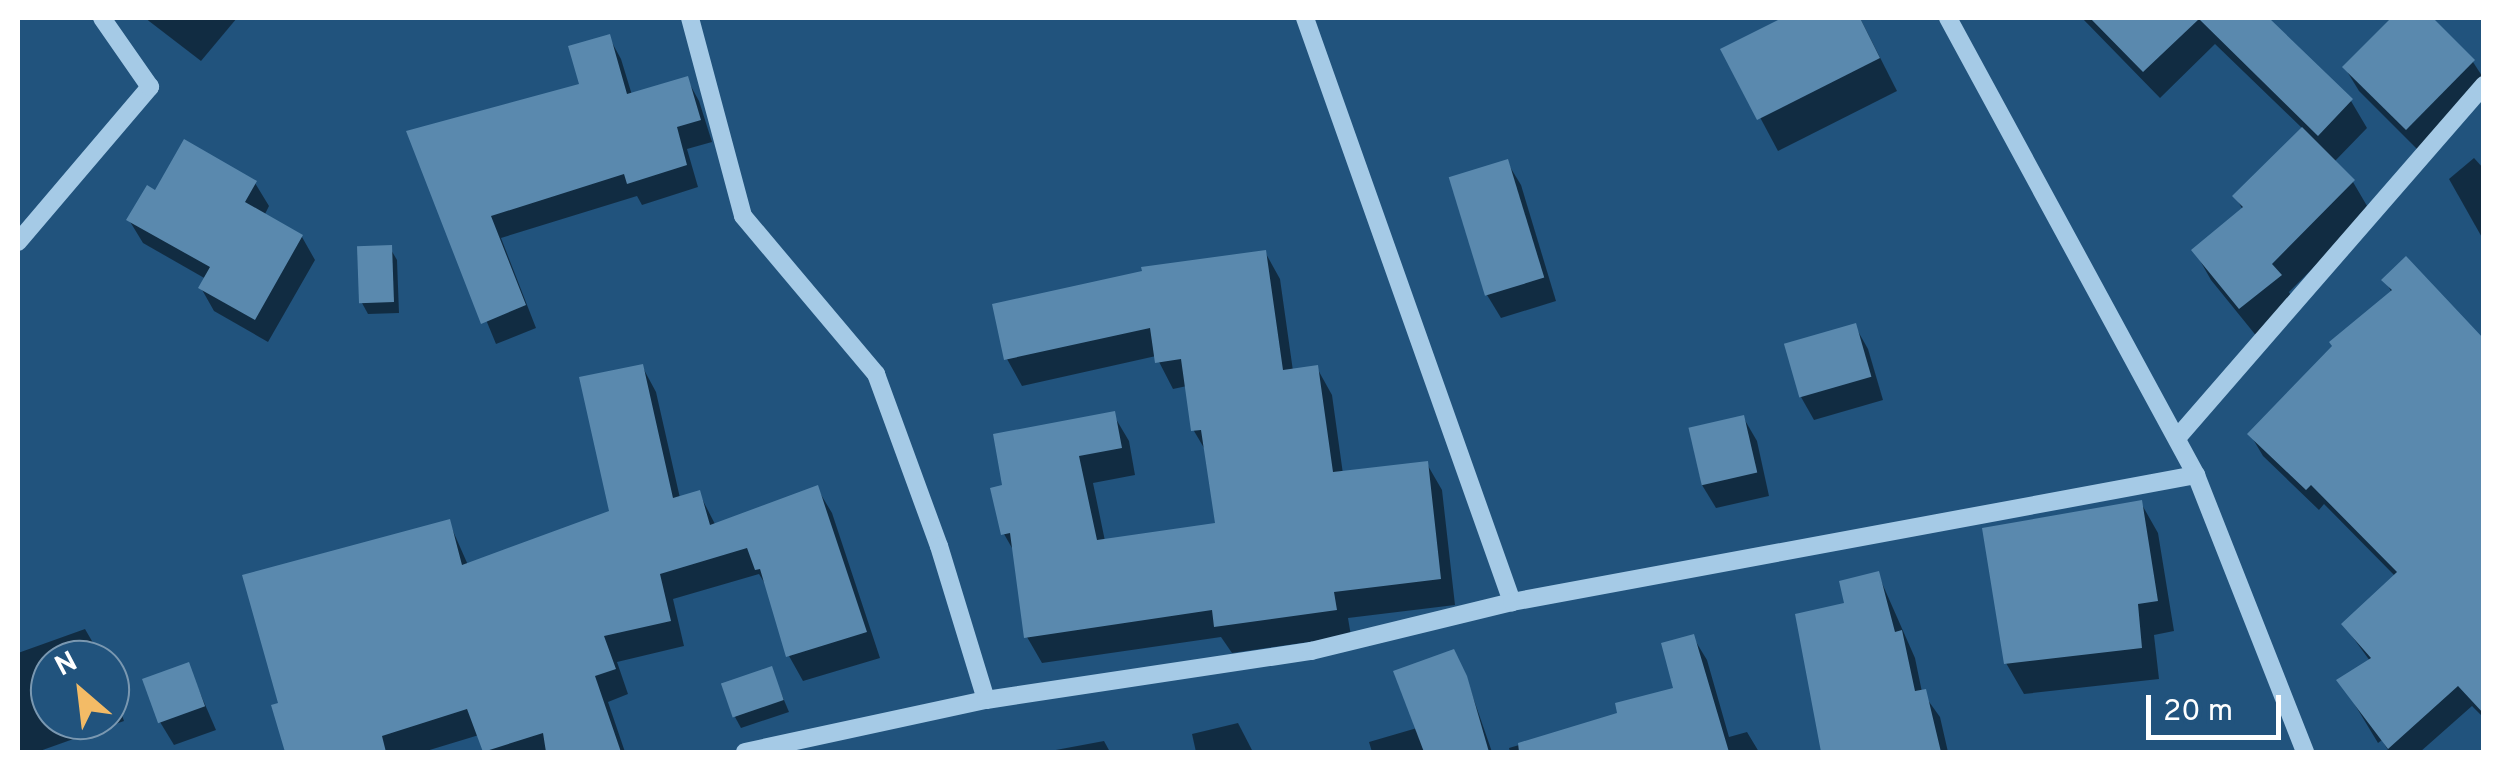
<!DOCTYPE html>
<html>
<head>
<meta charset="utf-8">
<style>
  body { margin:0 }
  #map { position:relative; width:2501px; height:770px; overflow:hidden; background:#21537d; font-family:Overpass,sans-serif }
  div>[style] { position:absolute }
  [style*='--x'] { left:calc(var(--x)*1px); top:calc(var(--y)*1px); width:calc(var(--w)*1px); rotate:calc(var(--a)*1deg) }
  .shadow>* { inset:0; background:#0007 }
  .building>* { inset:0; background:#5a89ae; transform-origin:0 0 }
  .minor>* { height:18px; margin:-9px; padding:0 9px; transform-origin:9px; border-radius:9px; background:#a5cae6 }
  span { translate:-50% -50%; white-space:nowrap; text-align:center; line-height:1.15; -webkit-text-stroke:9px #21537d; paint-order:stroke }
  .frame { position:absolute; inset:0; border:20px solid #fff; pointer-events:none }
  .north { position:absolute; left:30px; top:640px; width:100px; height:100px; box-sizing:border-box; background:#21537d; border:2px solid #7a98b1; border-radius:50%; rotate:332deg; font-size:28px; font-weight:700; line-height:40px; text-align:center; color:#fff }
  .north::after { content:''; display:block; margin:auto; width:35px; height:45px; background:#f3bb66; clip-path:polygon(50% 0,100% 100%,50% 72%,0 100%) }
  .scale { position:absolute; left:2146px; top:695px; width:135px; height:45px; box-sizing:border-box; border:5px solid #fff; border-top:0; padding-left:12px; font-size:30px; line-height:35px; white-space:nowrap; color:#fff; -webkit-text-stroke:8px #21537d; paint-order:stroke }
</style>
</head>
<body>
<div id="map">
  <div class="shadow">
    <div style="clip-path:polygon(145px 18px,237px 18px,201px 61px)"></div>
    <div style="clip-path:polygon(1788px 18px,1860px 18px,1897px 91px,1778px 151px,1724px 50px)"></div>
    <div style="clip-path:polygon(2082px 18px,2265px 18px,2351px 101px,2367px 128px,2334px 162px,2353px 182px,2370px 211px,2289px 292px,2297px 306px,2258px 338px,2211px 280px,2194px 250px,2243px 210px,2235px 196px,2303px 129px,2215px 44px,2160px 98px)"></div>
    <div style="clip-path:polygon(2395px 18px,2429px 18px,2473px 62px,2484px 79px,2420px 152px,2359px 91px,2345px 68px)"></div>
    <div style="clip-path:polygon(609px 37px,621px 59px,632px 95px,687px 79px,699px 101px,712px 142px,687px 149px,698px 187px,642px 205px,637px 196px,501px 238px,536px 328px,496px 344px,409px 133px,582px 85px)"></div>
    <div style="clip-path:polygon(2474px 158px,2484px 169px,2484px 241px,2449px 179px)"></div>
    <div style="clip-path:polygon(1507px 162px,1521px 185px,1556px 301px,1501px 318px,1487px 295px)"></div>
    <div style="clip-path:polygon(255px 183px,269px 206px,264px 216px,302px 237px,315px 260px,268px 342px,214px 311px,201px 288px,206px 279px,143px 243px,129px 220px,156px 193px)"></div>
    <div style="clip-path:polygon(390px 248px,397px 260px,399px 313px,368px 314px,362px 303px)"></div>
    <div style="clip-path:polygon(1265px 252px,1280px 279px,1293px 371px,1317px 368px,1332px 395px,1343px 474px,1427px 464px,1442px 490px,1455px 605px,1348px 618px,1351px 636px,1232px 653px,1221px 637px,1042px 663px,1027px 637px,1016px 555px,1004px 534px,1004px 487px,1113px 414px,1129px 441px,1135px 475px,1093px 483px,1105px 541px,1218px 525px,1207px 453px,1194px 431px,1187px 386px,1173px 389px,1156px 356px,1022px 386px,1007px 359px)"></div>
    <div style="clip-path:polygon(2385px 280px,2484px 343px,2484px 718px,2472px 706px,2420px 752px,2389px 752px,2382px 740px,2378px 743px,2340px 680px,2370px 661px,2344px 625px,2396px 577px,2324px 504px,2319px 510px,2263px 456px,2250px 434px,2392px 293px)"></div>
    <div style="clip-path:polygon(1855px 326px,1868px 349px,1883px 400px,1814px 420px,1801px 397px)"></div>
    <div style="clip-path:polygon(642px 366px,656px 392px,680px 498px,699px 493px,716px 526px,817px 488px,832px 513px,880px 658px,803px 681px,789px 656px,769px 590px,759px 574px,673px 599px,684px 646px,617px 662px,628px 694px,608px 702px,625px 752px,485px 752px,479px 735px,423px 752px,287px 752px,274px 707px,281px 705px,449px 522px,468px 565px,612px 512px)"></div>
    <div style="clip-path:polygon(1743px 417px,1757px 441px,1769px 496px,1716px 508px,1702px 485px,1690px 429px)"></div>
    <div style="clip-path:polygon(2141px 503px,2158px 533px,2174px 631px,2154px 635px,2159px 679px,2024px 694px,2006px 663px)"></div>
    <div style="clip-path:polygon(1878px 574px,1915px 658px,1922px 692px,1940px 717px,1948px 752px,1824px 752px,1798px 616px,1847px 605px)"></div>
    <div style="clip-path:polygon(85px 629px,103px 660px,50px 660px,50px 720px,110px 720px,110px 681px,124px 721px,37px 752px,18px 752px,18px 653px)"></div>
    <div style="clip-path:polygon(1693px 637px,1707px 660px,1729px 737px,1747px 732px,1759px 752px,1510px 752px,1509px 748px,1620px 715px,1676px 690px)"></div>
    <div style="clip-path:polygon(188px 665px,216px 730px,174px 745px,160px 722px)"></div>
    <div style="clip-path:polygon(771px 669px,789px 712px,741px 728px,735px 717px)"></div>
    <div style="clip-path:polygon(1465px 674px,1492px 752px,1372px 752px,1369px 742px,1417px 728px)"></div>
    <div style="clip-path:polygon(1238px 723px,1253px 752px,1196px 752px,1192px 734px)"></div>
    <div style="clip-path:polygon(1104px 741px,1110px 752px,1045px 752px)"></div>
  </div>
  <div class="building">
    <div style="clip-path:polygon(1782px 18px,1860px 18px,1880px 58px,1757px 120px,1720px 49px)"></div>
    <div style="clip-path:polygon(2090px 18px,2269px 18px,2353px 99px,2318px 136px,2199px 19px,2143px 72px)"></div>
    <div style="clip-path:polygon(2391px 18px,2433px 18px,2475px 60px,2406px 130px,2342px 67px)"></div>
    <div style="clip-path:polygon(610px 34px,627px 94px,688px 76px,701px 120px,677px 127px,687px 165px,627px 184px,624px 174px,491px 216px,526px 305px,481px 324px,406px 131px,579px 84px,568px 46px)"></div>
    <div style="clip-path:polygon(2302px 127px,2355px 180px,2272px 264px,2282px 275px,2239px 309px,2191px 250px,2243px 207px,2232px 196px)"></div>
    <div style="clip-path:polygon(184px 139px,257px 181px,245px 202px,303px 235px,255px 320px,198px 288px,210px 267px,126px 220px,147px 185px,155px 190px)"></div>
    <div style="left:1508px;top:159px;width:124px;height:62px;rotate:73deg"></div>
    <div style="left:392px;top:245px;width:57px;height:35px;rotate:88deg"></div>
    <div style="clip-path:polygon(1266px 250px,1283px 370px,1318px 365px,1333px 472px,1428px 461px,1441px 579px,1334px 592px,1337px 610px,1214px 627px,1212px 610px,1024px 638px,1010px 533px,1001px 535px,990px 488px,1002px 485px,993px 434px,1115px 411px,1122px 448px,1079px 456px,1097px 540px,1215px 523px,1201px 430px,1191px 431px,1181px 359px,1155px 363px,1150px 328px,1004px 360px,992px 304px,1142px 271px,1141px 267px)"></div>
    <div style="clip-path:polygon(2406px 256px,2484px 339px,2484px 714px,2458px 686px,2388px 749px,2336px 680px,2371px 658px,2341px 624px,2397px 572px,2311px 485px,2306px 490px,2247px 434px,2332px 346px,2329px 342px,2392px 290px,2381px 280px)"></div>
    <div style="left:1856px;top:323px;width:56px;height:75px;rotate:74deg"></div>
    <div style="clip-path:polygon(643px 364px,673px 498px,700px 490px,710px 525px,818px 485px,867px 632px,786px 657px,760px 569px,755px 570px,747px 548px,660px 574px,671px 621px,604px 636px,616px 669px,595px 676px,621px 752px,546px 752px,543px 733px,483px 752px,467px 709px,382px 736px,386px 752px,285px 752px,271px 705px,278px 703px,242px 575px,450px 519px,462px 565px,609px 511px,579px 377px)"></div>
    <div style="left:1744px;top:415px;width:59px;height:57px;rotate:77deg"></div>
    <div style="clip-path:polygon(2142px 500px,2158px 601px,2138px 604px,2142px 648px,2004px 664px,1982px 528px)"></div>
    <div style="clip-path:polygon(1879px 571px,1895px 632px,1902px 630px,1915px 691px,1926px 689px,1941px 752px,1821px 752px,1795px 614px,1844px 603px,1839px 581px)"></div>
    <div style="clip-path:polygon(1694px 634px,1729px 752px,1519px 752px,1518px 743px,1617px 713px,1615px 703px,1673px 688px,1661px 643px)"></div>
    <div style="clip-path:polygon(1454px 649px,1467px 676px,1489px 752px,1424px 752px,1393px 671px)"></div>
    <div style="left:189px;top:662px;width:47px;height:50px;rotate:70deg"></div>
    <div style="left:772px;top:666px;width:36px;height:54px;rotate:71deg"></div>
  </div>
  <div class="minor">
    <div style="--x:690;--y:18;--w:205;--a:75"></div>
    <div style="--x:743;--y:216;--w:207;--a:49.9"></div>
    <div style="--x:876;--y:374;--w:183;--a:69.9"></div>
    <div style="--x:939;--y:546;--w:161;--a:73"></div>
    <div style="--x:1305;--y:18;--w:620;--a:70.48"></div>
    <div style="--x:1948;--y:18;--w:520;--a:61.51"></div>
    <div style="--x:2196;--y:475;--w:298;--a:68.5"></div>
    <div style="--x:18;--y:242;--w:204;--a:-49.6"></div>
    <div style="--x:150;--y:87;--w:84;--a:-124.8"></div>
    <div style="--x:2177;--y:438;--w:468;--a:-49"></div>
    <div style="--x:745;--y:752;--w:247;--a:-12.2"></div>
    <div style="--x:986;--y:700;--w:329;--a:-8.6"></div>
    <div style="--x:1311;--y:651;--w:207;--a:-13.7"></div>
    <div style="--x:1512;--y:602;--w:696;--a:-10.52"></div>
  </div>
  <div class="frame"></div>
  <div class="north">N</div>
  <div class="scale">20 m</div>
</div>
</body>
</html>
